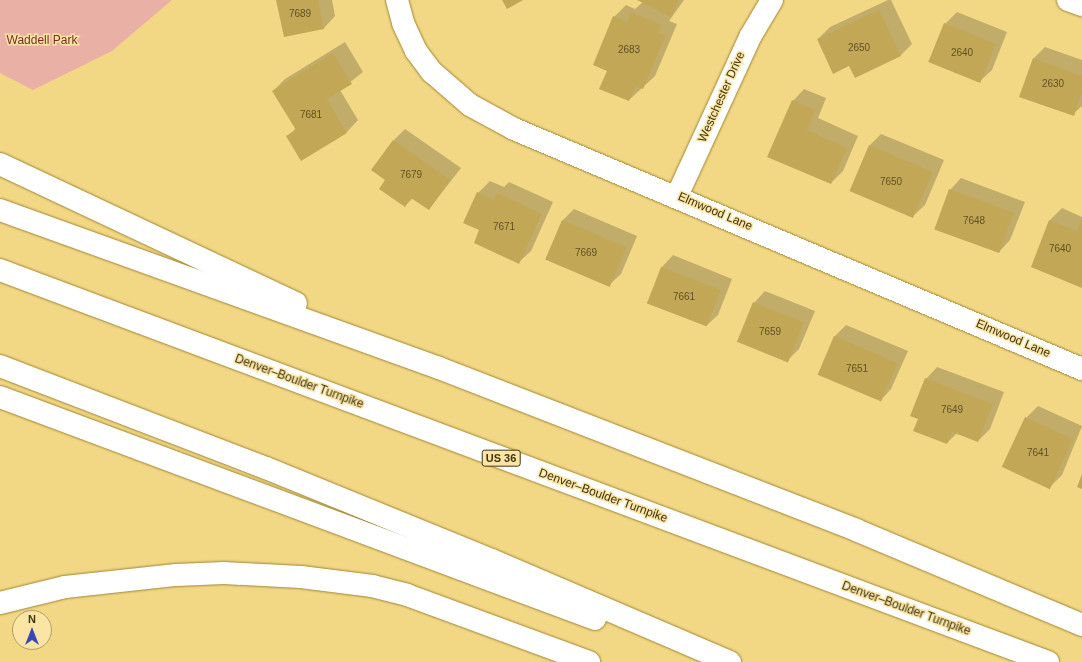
<!DOCTYPE html>
<html>
<head>
<meta charset="utf-8">
<style>
  body { margin:0 }
  #map { position:relative; width:1082px; height:662px; overflow:hidden; background:#f2d785; font-family:Helvetica,sans-serif }
  div>[style] { position:absolute }
  [style*='--x'] { left:calc(var(--x)*1px); top:calc(var(--y)*1px); width:calc(var(--w)*1px); rotate:calc(var(--a)*1deg) }
  .green>* { inset:0; background:#e9b1a5 }
  .shadow>* { inset:0; background:#0003 }
  .building>* { inset:0; background:#c2a856; transform-origin:0 0 }
  .roads { filter:drop-shadow(0 0 1px #a08733) drop-shadow(0 0 1px #a08733) }
  .minor>* { height:22px; margin:-11px; padding:0 11px; transform-origin:11px; border-radius:11px; background:#fff }
  .motorway>* { height:22px; margin:-11px; padding:0 11px; transform-origin:11px; border-radius:11px; background:#fff }
  span { translate:-50% -50%; white-space:nowrap; text-align:center; line-height:1.15; -webkit-text-stroke:3px #fae5a4; paint-order:stroke }
  .number-label { font-size:10px; color:#605122 }
  .number-label span { -webkit-text-stroke-width:0 }
  .shield-label span { padding:1px 3px; background:#fae5a4; border:1px solid; border-radius:3px; -webkit-text-stroke-width:0 }
  .shield-label { font-size:11px; color:#3f3411; font-weight:700 }
  .park-label { font-size:12px; color:#7a2b1e }
  .street-label { font-size:12px; color:#3f3411 }
  .north { position:absolute; left:12px; top:610px; width:40px; height:40px; box-sizing:border-box; background:#fae5a4; border:1px solid #af9e69; border-radius:50%; rotate:0deg; font-size:11px; font-weight:700; line-height:16px; text-align:center; color:#3f3411 }
  .north::after { content:''; display:block; margin:auto; width:14px; height:18px; background:#3947ba; clip-path:polygon(50% 0,100% 100%,50% 72%,0 100%) }
</style>
</head>
<body>
<div id="map">
  <div class="green">
    <div style="clip-path:polygon(0 0,172px 0,112px 51px,33px 90px,0 73px)"></div>
  </div>
  <div class="shadow">
    <div style="clip-path:polygon(277px 0,332px 0,335px 16px,324px 28px)"></div>
    <div style="clip-path:polygon(639px 0,684px 0,669px 21px,677px 24px,655px 76px,629px 100px,608px 70px,614px 17px,626px 5px,635px 9px,643px 2px)"></div>
    <div style="clip-path:polygon(888px 0,891px 0,912px 44px,900px 56px,850px 64px,818px 39px,830px 27px)"></div>
    <div style="clip-path:polygon(957px 12px,1007px 32px,992px 70px,980px 81px,945px 24px)"></div>
    <div style="clip-path:polygon(345px 42px,363px 72px,340px 90px,358px 120px,347px 132px,302px 159px,288px 136px,296px 128px,273px 91px,285px 79px)"></div>
    <div style="clip-path:polygon(1045px 47px,1082px 60px,1082px 106px,1073px 114px,1034px 58px)"></div>
    <div style="clip-path:polygon(804px 89px,826px 98px,818px 118px,858px 136px,843px 171px,831px 183px,793px 101px)"></div>
    <div style="clip-path:polygon(405px 129px,461px 168px,429px 209px,413px 198px,405px 206px,387px 180px,393px 141px)"></div>
    <div style="clip-path:polygon(881px 134px,944px 160px,925px 205px,913px 216px,870px 145px)"></div>
    <div style="clip-path:polygon(961px 178px,1025px 202px,1010px 240px,999px 252px,950px 190px)"></div>
    <div style="clip-path:polygon(490px 181px,504px 187px,509px 182px,553px 202px,531px 251px,519px 262px,481px 230px,478px 193px)"></div>
    <div style="clip-path:polygon(1062px 208px,1082px 217px,1082px 287px,1032px 267px,1050px 220px)"></div>
    <div style="clip-path:polygon(574px 209px,637px 236px,621px 274px,609px 285px,546px 258px,563px 220px)"></div>
    <div style="clip-path:polygon(673px 255px,732px 279px,718px 315px,706px 326px,647px 303px,662px 267px)"></div>
    <div style="clip-path:polygon(765px 291px,815px 311px,799px 349px,787px 361px,754px 303px)"></div>
    <div style="clip-path:polygon(846px 325px,908px 351px,891px 389px,880px 401px,834px 337px)"></div>
    <div style="clip-path:polygon(937px 367px,1004px 392px,990px 429px,978px 441px,957px 433px,947px 443px,919px 418px,926px 379px)"></div>
    <div style="clip-path:polygon(1038px 406px,1082px 426px,1062px 475px,1050px 487px,1026px 418px)"></div>
  </div>
  <div class="building">
    <div style="clip-path:polygon(276px 0,318px 0,324px 29px,284px 37px)"></div>
    <div style="clip-path:polygon(502px 0,523px 0,507px 9px)"></div>
    <div style="clip-path:polygon(637px 0,679px 0,671px 17px)"></div>
    <div style="clip-path:polygon(879px 10px,901px 56px,855px 78px,849px 66px,833px 74px,817px 39px)"></div>
    <div style="clip-path:polygon(631px 12px,661px 25px,658px 33px,666px 35px,643px 89px,636px 86px,629px 101px,599px 89px,607px 71px,593px 65px,613px 16px,627px 22px)"></div>
    <div style="left:944px;top:23px;width:56px;height:42px;rotate:22deg"></div>
    <div style="clip-path:polygon(333px 53px,352px 84px,327px 99px,347px 133px,301px 161px,286px 136px,296px 130px,272px 91px)"></div>
    <div style="clip-path:polygon(1033px 58px,1082px 76px,1082px 92px,1074px 116px,1019px 97px)"></div>
    <div style="clip-path:polygon(792px 100px,815px 110px,807px 130px,847px 148px,831px 184px,767px 157px)"></div>
    <div style="clip-path:polygon(393px 140px,450px 180px,429px 210px,411px 198px,405px 207px,379px 189px,385px 180px,371px 170px)"></div>
    <div style="left:869px;top:145px;width:69px;height:50px;rotate:23deg"></div>
    <div style="left:949px;top:189px;width:69px;height:43px;rotate:20deg"></div>
    <div style="clip-path:polygon(477px 192px,494px 200px,497px 193px,542px 214px,519px 264px,474px 243px,479px 230px,463px 223px)"></div>
    <div style="clip-path:polygon(1082px 219px,1082px 288px,1031px 267px,1049px 220px,1077px 231px)"></div>
    <div style="left:562px;top:220px;width:70px;height:43px;rotate:23deg"></div>
    <div style="left:661px;top:267px;width:64px;height:39px;rotate:21deg"></div>
    <div style="left:753px;top:302px;width:55px;height:43px;rotate:22deg"></div>
    <div style="left:834px;top:336px;width:69px;height:42px;rotate:23deg"></div>
    <div style="clip-path:polygon(925px 378px,993px 404px,978px 442px,952px 432px,947px 444px,913px 431px,918px 419px,910px 416px)"></div>
    <div style="left:1025px;top:417px;width:53px;height:55px;rotate:25deg"></div>
    <div style="clip-path:polygon(1082px 474px,1082px 489px,1077px 487px)"></div>
  </div>
  <div class="roads">
    <div class="minor">
      <div style="--x:397;--y:0;--w:24;--a:75"></div>
      <div style="--x:403;--y:23;--w:31;--a:65"></div>
      <div style="--x:416;--y:51;--w:26;--a:53"></div>
      <div style="--x:432;--y:72;--w:50;--a:41"></div>
      <div style="--x:470;--y:105;--w:50;--a:28.6"></div>
      <div style="--x:514;--y:129;--w:617;--a:22.91"></div>
      <div style="--x:1068;--y:0;--w:15;--a:20"></div>
      <div style="--x:677;--y:196;--w:175;--a:-65.3"></div>
      <div style="--x:750;--y:37;--w:43;--a:-59.3"></div>
    </div>
    <div class="motorway">
      <div style="--x:0;--y:164;--w:327;--a:25.2"></div>
      <div style="--x:0;--y:210;--w:467;--a:19.8"></div>
      <div style="--x:439;--y:368;--w:447;--a:21.2"></div>
      <div style="--x:856;--y:530;--w:245;--a:22.8"></div>
      <div style="--x:0;--y:270;--w:1119;--a:20.51"></div>
      <div style="--x:0;--y:366;--w:285;--a:21"></div>
      <div style="--x:266;--y:468;--w:244;--a:22.2"></div>
      <div style="--x:492;--y:560;--w:259;--a:23.2"></div>
      <div style="--x:0;--y:397;--w:635;--a:20.46"></div>
      <div style="--x:0;--y:603;--w:67;--a:-13.8"></div>
      <div style="--x:65;--y:587;--w:112;--a:-6.2"></div>
      <div style="--x:176;--y:575;--w:48;--a:-2.4"></div>
      <div style="--x:224;--y:573;--w:77;--a:3"></div>
      <div style="--x:301;--y:577;--w:72;--a:7.2"></div>
      <div style="--x:372;--y:586;--w:36;--a:14"></div>
      <div style="--x:407;--y:595;--w:194;--a:20.2"></div>
    </div>
  </div>
  <div class="number-label">
    <span style="left:300px;top:14px">7689</span>
    <span style="left:859px;top:48px">2650</span>
    <span style="left:629px;top:50px">2683</span>
    <span style="left:962px;top:53px">2640</span>
    <span style="left:1053px;top:84px">2630</span>
    <span style="left:311px;top:115px">7681</span>
    <span style="left:411px;top:175px">7679</span>
    <span style="left:891px;top:182px">7650</span>
    <span style="left:974px;top:221px">7648</span>
    <span style="left:504px;top:227px">7671</span>
    <span style="left:1060px;top:249px">7640</span>
    <span style="left:586px;top:253px">7669</span>
    <span style="left:684px;top:297px">7661</span>
    <span style="left:770px;top:332px">7659</span>
    <span style="left:857px;top:369px">7651</span>
    <span style="left:952px;top:410px">7649</span>
    <span style="left:1038px;top:453px">7641</span>
  </div>
  <div class="shield-label">
    <span style="left:501px;top:458px">US 36</span>
  </div>
  <div class="park-label">
    <span style="left:42px;top:41px">Waddell Park</span>
  </div>
  <div class="street-label">
    <span style="left:722px;top:97px;rotate:-66deg">Westchester Drive</span>
    <span style="left:715px;top:212px;rotate:23deg">Elmwood Lane</span>
    <span style="left:1013px;top:339px;rotate:23deg">Elmwood Lane</span>
    <span style="left:299px;top:382px;rotate:20deg">Denver–Boulder Turnpike</span>
    <span style="left:603px;top:496px;rotate:20deg">Denver–Boulder Turnpike</span>
    <span style="left:906px;top:609px;rotate:20deg">Denver–Boulder Turnpike</span>
  </div>
  <div class="north">N</div>
</div>
</body>
</html>
